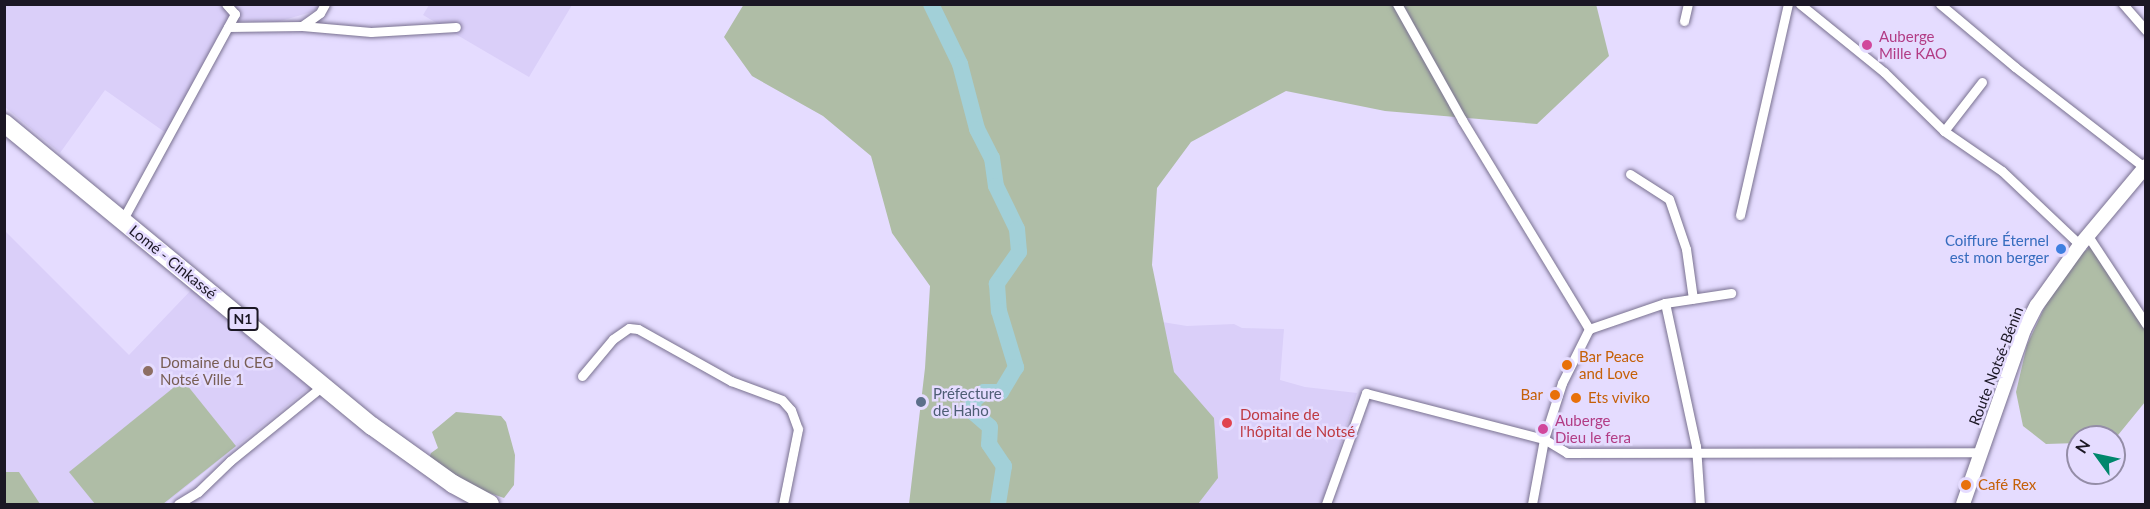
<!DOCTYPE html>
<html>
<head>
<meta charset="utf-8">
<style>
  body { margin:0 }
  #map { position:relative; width:2150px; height:509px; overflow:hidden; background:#e5dcff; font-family:Lato,sans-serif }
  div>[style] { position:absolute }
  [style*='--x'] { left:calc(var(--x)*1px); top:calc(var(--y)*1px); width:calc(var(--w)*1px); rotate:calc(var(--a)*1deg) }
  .built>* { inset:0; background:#dacff9 }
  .green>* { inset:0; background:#afbda6 }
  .river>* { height:16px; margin:-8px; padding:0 8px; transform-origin:8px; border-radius:8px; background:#a2d0d8 }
  .roads { filter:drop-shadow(0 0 2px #797190) drop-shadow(0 0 2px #797190) }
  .street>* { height:9px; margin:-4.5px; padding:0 4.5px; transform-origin:4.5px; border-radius:4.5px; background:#fff }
  .secondary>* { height:14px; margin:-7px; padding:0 7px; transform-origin:7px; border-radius:7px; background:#fff }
  .highway>* { height:18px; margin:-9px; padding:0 9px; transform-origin:9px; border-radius:9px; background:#fff }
  .dots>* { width:16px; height:16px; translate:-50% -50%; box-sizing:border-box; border:3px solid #e5dcff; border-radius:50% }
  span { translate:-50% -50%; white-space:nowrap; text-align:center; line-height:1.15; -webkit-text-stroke:5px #e5dcff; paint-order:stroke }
  .shield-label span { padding:2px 4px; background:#e5dcff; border:2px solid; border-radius:4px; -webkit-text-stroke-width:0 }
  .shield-label { font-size:14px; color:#1b1724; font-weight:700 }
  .hotel-label { font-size:15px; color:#b23c85 }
  .left { translate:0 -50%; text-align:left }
  .shop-label { font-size:15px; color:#366cbe }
  .right { translate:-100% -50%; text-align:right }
  .street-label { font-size:15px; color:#1b1724 }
  .food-label { font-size:15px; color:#c56008 }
  .education-label { font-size:15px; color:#785e54 }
  .service-label { font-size:15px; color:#4e5e75 }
  .health-label { font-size:15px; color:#be3a42 }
  .frame { position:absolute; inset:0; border:6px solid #1b1724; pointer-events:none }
  .north { position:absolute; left:2066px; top:425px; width:60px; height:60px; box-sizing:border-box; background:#e5dcff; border:2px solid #948da7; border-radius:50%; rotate:303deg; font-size:16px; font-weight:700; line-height:24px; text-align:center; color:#1b1724 }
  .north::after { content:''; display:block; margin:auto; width:21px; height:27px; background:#00876c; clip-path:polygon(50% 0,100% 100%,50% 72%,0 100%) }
</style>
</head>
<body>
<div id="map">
  <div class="built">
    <div style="clip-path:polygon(4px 5px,319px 5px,315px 11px,277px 22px,238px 21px,218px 36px,166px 133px,105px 90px,60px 153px,5px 107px)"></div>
    <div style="clip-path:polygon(429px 5px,572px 5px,529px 77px,423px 15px)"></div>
    <div style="clip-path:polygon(4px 230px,129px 355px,194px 287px,310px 387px,165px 504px,38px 504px,19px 472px,5px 472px)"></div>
    <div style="clip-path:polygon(1125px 316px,1187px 326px,1234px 324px,1242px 328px,1284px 329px,1280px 380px,1305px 387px,1357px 393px,1322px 504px,1090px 504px)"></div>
  </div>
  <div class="green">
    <div style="clip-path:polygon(744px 4px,1596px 4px,1609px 56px,1537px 124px,1385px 111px,1286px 91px,1191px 142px,1157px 188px,1152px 265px,1174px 372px,1214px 418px,1218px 478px,1198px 504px,909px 504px,925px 368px,930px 286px,892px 233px,871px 156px,823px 116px,752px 76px,724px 37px)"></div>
    <div style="clip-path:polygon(2090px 247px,2145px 328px,2145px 402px,2114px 440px,2114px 437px,2078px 437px,2078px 443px,2046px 444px,2023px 426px,2016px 392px,2027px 345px,2049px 298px,2077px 258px)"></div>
    <div style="clip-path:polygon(183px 380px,236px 446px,163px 504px,95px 504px,69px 472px)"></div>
    <div style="clip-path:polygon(456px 412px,501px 416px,506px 422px,515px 455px,514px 485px,504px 498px,472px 487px,429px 459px,431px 453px,438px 448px,432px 432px)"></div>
    <div style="clip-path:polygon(5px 472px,19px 472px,40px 504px,5px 504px)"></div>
  </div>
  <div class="river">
    <div style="--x:931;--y:4;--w:67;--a:64.2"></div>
    <div style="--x:960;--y:64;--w:67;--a:75.3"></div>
    <div style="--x:977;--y:129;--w:33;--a:63"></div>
    <div style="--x:992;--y:158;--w:28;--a:82"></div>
    <div style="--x:996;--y:186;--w:48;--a:64"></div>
    <div style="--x:1017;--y:229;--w:23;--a:85"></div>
    <div style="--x:1019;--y:252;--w:39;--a:125"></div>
    <div style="--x:997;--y:284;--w:27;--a:86"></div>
    <div style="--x:999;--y:311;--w:59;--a:73.1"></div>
    <div style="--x:1016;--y:367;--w:29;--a:121"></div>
    <div style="--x:1001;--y:392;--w:17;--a:180"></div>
    <div style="--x:984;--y:392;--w:14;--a:141"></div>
    <div style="--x:973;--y:401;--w:12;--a:85"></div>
    <div style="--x:974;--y:413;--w:21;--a:41"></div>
    <div style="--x:990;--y:427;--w:17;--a:93"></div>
    <div style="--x:989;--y:444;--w:27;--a:56"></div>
    <div style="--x:1004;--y:466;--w:38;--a:99"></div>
  </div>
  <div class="roads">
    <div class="street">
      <div style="--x:1397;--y:4;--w:133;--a:60.7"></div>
      <div style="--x:1462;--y:120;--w:245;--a:58.7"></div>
      <div style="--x:1800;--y:4;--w:108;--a:39"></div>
      <div style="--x:1884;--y:72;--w:84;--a:44.5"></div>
      <div style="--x:1944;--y:131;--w:70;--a:34.6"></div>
      <div style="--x:2002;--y:171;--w:108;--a:43.5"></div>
      <div style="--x:1940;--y:4;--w:98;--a:40"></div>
      <div style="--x:2015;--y:67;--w:163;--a:37.8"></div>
      <div style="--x:2123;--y:4;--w:35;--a:49"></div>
      <div style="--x:1684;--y:21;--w:17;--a:-77"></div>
      <div style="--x:302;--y:26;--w:69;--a:5"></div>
      <div style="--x:371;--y:32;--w:85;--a:-3.4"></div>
      <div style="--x:228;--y:27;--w:74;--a:-0.8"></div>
      <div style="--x:302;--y:26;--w:22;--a:-36"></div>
      <div style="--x:320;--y:13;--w:10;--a:-61"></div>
      <div style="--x:1944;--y:131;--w:62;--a:-52.2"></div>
      <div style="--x:1630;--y:174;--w:46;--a:32.7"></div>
      <div style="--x:1669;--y:199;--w:53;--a:71.2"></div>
      <div style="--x:1686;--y:249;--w:50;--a:82"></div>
      <div style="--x:1740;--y:215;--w:216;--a:-77.2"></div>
      <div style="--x:122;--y:221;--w:236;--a:-61.4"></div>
      <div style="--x:235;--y:14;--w:13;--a:-132"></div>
      <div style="--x:2088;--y:236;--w:105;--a:56.6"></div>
      <div style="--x:1665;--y:303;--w:146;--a:77.8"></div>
      <div style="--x:1696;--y:446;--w:58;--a:86.1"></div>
      <div style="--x:582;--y:376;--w:48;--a:-50"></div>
      <div style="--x:613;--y:339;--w:19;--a:-35"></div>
      <div style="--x:629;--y:328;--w:9;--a:6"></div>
      <div style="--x:638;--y:329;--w:107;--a:29.2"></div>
      <div style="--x:731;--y:381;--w:54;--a:20.4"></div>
      <div style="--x:782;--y:400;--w:13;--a:48"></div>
      <div style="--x:791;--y:410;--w:20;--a:70"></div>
      <div style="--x:798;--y:429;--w:76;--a:101.3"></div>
      <div style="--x:178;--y:504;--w:23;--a:-31"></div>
      <div style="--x:198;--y:492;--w:45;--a:-44.1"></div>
      <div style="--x:230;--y:461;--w:121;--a:-39"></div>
      <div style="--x:1326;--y:504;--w:118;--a:-70.2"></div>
      <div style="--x:1366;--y:393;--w:184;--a:14.5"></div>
      <div style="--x:1544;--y:439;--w:27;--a:31"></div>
      <div style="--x:1567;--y:453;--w:414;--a:-0.1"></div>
      <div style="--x:1532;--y:504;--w:66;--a:-79.5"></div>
      <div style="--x:1544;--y:439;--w:59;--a:-72.2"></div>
      <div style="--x:1562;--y:383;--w:60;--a:-63.4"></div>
      <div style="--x:1589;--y:329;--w:80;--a:-18.9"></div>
      <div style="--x:1665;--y:303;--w:67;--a:-8.6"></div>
    </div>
    <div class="secondary">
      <div style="--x:1963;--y:504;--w:184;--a:-70.7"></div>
      <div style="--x:2024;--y:330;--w:28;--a:-63"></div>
      <div style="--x:2037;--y:305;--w:74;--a:-54.4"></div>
      <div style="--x:2080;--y:245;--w:103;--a:-50.1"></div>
    </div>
    <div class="highway">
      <div style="--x:4;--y:123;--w:477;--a:39.5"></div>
      <div style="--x:372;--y:426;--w:100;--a:35.6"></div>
      <div style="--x:453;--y:484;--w:42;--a:28.4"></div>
    </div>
  </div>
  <div class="dots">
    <div style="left:1867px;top:45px;background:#d1479c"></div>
    <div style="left:2061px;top:249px;background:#3f7fe0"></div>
    <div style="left:1567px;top:365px;background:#e8710a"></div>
    <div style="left:148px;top:371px;background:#8d6e63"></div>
    <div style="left:1555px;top:395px;background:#e8710a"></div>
    <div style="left:1576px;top:398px;background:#e8710a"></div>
    <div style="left:921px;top:402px;background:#5c6f8a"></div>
    <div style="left:1227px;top:423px;background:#e0444e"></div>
    <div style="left:1543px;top:429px;background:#d1479c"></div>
    <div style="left:1966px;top:485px;background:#e8710a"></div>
  </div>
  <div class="shield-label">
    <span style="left:243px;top:319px">N1</span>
  </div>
  <div class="hotel-label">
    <span class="left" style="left:1879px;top:45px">Auberge<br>Mille KAO</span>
    <span class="left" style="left:1555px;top:429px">Auberge<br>Dieu le fera</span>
  </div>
  <div class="shop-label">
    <span class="right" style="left:2049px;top:249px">Coiffure Éternel<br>est mon berger</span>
  </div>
  <div class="street-label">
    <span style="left:173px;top:262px;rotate:39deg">Lomé - Cinkassé</span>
    <span style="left:1996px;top:366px;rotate:-69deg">Route Notsé-Bénin</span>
  </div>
  <div class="food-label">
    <span class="left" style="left:1579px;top:365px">Bar Peace<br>and Love</span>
    <span class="right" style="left:1543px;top:395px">Bar</span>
    <span class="left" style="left:1588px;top:398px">Ets viviko</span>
    <span class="left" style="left:1978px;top:485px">Café Rex</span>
  </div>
  <div class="education-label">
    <span class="left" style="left:160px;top:371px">Domaine du CEG<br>Notsé Ville 1</span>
  </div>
  <div class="service-label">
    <span class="left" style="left:933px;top:402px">Préfecture<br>de Haho</span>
  </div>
  <div class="health-label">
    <span class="left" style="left:1240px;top:423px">Domaine de<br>l'hôpital de Notsé</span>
  </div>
  <div class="frame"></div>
  <div class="north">N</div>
</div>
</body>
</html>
